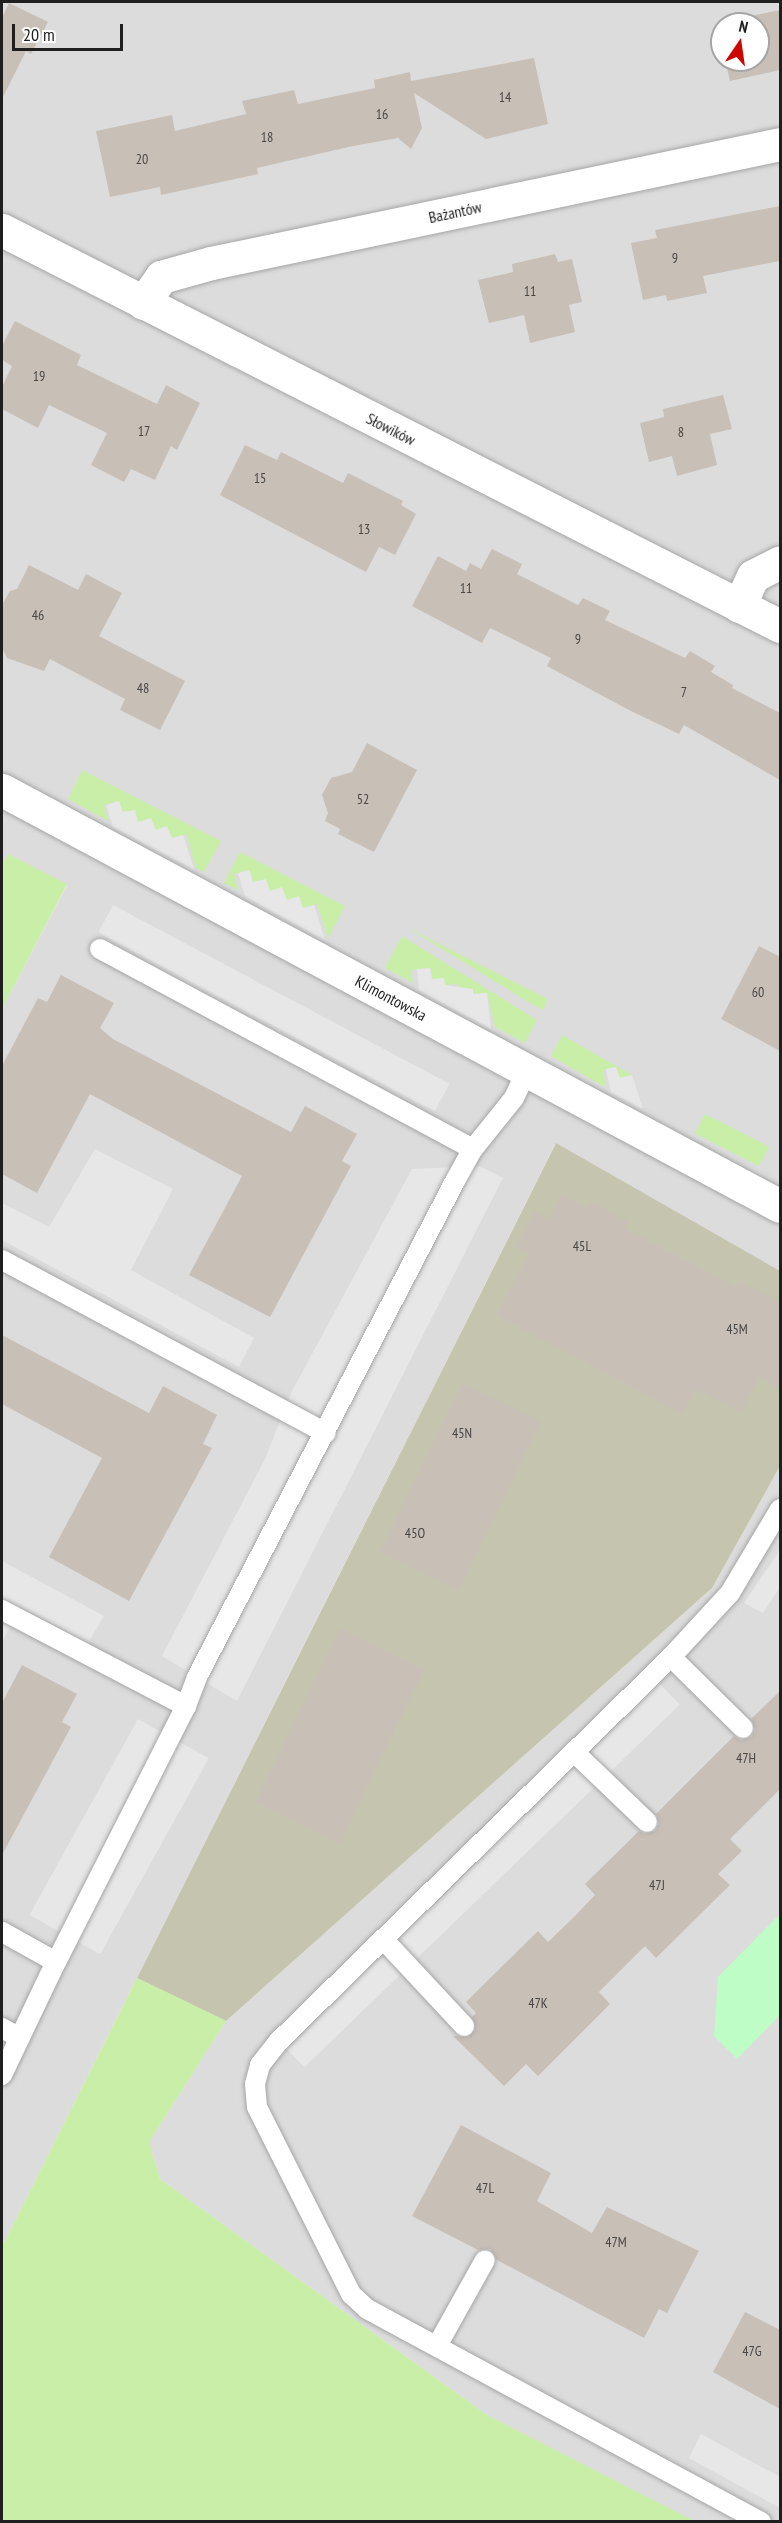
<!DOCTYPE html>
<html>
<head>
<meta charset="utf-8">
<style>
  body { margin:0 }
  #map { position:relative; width:782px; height:2523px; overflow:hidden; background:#f0ede4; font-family:"PT Sans Narrow",sans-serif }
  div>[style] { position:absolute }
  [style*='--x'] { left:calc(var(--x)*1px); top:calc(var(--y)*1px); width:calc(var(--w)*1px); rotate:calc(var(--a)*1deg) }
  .residential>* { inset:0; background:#dddcdc }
  .construction>* { inset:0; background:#c5c5af }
  .grass>* { inset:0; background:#c8eea7; transform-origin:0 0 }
  .park>* { inset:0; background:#befdc5 }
  .parking>* { inset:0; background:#e7e7e7; transform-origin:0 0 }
  .building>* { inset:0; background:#c8bfb7; transform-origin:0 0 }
  .roads { filter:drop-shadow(0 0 2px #a6a6a6) drop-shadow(0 0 2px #a6a6a6) }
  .service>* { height:20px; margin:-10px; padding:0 10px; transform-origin:10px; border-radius:10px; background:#fff }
  .minor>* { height:33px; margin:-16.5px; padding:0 16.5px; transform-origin:16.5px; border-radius:16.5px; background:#fff }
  span { translate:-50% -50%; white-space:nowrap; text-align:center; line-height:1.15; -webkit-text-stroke:4.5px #fff; paint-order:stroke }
  .number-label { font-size:14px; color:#494745 }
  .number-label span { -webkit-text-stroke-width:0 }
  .street-label { font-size:16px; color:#1f1f1f }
  .frame { position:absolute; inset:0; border:3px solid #1f1f1f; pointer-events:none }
  .north { position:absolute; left:710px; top:12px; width:60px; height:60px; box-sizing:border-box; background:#fff; border:2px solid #a5a5a5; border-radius:50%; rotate:13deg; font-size:16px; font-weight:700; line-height:24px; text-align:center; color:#1f1f1f }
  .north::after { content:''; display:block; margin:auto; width:21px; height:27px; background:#cd0600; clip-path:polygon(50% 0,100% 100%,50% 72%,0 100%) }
  .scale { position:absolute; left:12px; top:24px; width:111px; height:27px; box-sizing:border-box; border:3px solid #1f1f1f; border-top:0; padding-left:8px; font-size:18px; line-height:21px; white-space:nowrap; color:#1f1f1f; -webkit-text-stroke:4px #fff; paint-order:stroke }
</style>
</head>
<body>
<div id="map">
  <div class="residential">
    <div style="clip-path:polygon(evenodd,2px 2px,780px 2px,780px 1271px,555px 1144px,2px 2247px,2px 1009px,67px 885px,8px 854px,2px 866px,2px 2px,722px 24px,758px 24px,758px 60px,722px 60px,722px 24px)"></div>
    <div style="clip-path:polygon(780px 1466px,780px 2521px,690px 2521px,487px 2415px,160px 2179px,149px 2142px,226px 2021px,712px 1588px)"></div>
  </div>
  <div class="construction">
    <div style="clip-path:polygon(556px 1143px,780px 1271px,780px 1466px,712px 1588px,226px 2021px,137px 1978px)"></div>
  </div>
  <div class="grass">
    <div style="clip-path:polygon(82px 770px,221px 841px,204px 872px,196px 868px,186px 834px,172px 838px,138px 822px,123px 813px,119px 801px,104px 805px,108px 821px,68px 799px)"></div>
    <div style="clip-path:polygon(240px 852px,345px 906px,328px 938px,317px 904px,303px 908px,253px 882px,249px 870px,234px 874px,238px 890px,224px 883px)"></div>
    <div style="clip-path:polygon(8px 854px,67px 884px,2px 1009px,2px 866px)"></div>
    <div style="clip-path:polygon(408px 928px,548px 999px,543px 1010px,530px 1003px)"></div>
    <div style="clip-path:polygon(402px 936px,537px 1020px,525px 1043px,495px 1027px,487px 993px,473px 994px,459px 990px,458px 984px,445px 985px,432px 979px,430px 968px,411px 970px,413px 983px,385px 968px)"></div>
    <div style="clip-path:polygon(562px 1035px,632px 1075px,620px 1078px,616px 1067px,604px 1070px,605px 1086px,601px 1085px,551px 1056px)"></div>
    <div style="left:705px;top:1114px;width:72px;height:22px;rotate:27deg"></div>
    <div style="clip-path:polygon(137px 1978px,226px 2021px,149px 2142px,160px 2179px,487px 2415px,694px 2521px,2px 2521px,2px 2247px)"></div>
  </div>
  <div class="park">
    <div style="clip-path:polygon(780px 1914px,780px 2015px,737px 2059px,714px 2036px,718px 1977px)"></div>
  </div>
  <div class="parking">
    <div style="clip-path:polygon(119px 801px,123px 812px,135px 810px,138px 822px,151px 818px,156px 830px,167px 826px,172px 838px,183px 835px,194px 869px,113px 827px,106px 805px)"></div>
    <div style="clip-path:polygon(249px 870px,253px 882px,266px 879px,270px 891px,282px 887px,287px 900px,299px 896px,303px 908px,314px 905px,325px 940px,245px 896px,238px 873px)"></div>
    <div style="left:113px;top:905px;width:381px;height:31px;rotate:28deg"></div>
    <div style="clip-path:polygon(430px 968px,432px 979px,444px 978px,445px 985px,473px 989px,473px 994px,487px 993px,491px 1029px,419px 990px,417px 969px)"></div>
    <div style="clip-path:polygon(616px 1067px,620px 1078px,632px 1075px,643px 1109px,611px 1092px,606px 1069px)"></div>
    <div style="clip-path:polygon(95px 1149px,173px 1189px,131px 1270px,254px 1338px,239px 1367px,2px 1240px,2px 1203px,49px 1227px)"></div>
    <div style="clip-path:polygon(479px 1166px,503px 1178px,237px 1701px,162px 1656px,265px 1459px,292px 1391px,412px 1169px)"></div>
    <div style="clip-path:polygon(780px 1550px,780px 1587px,763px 1613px,744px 1603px)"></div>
    <div style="clip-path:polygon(2px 1561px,104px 1616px,88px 1643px,21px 1607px,2px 1642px)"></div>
    <div style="left:659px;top:1683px;width:30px;height:522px;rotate:46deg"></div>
    <div style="left:138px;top:1719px;width:81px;height:224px;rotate:29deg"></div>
    <div style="clip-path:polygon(701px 2434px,780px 2477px,780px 2508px,689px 2458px)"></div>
  </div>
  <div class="building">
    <div style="clip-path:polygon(9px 3px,48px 22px,31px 54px,26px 51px,2px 99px,2px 18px)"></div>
    <div style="clip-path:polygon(780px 10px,780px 70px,730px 81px,725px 60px,758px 60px,758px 24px,722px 24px,722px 45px,717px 23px)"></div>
    <div style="clip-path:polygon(534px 58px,548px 124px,486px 139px,414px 93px,422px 128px,411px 149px,398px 138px,353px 146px,257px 168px,258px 174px,161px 195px,160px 187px,110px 197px,96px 131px,172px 115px,175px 131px,246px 114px,242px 101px,294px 90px,298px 104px,375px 88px,374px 80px,410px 72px,411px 81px)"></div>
    <div style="clip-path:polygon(780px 206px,780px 261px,703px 276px,707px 293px,667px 301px,666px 295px,643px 300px,631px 243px,657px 238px,655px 230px)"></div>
    <div style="clip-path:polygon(555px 254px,558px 262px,572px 259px,582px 302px,569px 305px,575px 332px,530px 343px,524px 315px,489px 323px,478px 280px,513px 272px,512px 264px)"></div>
    <div style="clip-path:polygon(15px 321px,81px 355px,77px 365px,157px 404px,166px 385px,200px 403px,177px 450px,171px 446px,155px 480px,131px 469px,124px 482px,91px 465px,107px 433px,49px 405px,38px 428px,2px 409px,2px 387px,12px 366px,2px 360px,2px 346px)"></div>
    <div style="clip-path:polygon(723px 395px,732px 429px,710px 434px,717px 465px,677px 476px,672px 456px,649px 462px,640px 423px,664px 417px,663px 409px)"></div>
    <div style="clip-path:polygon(245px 445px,277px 460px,281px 452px,343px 483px,348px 473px,403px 501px,401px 505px,416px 514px,395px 555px,379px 547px,366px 572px,220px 495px)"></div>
    <div style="clip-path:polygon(492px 549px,522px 564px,517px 574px,578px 605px,583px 598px,610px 611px,605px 620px,685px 658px,690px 651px,715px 666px,711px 672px,733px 685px,732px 688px,780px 713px,780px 780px,684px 725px,679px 734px,629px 710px,547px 666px,551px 658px,490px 628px,482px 643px,412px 606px,438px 556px,466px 571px,470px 563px,481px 569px)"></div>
    <div style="clip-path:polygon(29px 565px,78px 590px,86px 574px,122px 593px,99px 636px,185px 681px,160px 730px,120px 710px,125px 699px,50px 659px,44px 671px,7px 658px,2px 648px,2px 605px,10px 591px,17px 589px)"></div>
    <div style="clip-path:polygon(367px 743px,417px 770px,374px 852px,338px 834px,340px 829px,325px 821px,328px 813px,322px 795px,331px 778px,352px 772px)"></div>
    <div style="clip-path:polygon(759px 946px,780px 957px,780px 1051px,721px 1019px)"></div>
    <div style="clip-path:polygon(61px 975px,114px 1003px,100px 1028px,113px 1039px,291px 1132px,305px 1106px,357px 1134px,342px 1161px,351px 1166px,270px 1317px,189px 1275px,242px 1176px,90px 1094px,37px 1193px,2px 1174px,2px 1066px,38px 998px,47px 1002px)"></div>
    <div style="clip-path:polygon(562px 1194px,587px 1208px,591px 1201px,628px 1222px,625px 1228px,736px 1287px,739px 1281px,780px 1302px,780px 1389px,759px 1378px,741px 1412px,696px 1389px,682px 1414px,496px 1315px,529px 1254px,516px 1247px,534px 1211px,549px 1219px)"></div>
    <div style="clip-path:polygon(2px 1335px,149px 1413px,163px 1386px,217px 1415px,203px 1444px,212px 1448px,129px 1601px,49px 1557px,102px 1458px,2px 1404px)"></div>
    <div style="left:462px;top:1383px;width:88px;height:188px;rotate:26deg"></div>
    <div style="left:340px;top:1628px;width:94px;height:194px;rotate:26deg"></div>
    <div style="clip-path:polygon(22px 1665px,77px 1694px,62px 1722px,71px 1727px,2px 1855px,2px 1703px)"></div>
    <div style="clip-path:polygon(780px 1691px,780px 1789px,730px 1839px,742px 1851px,718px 1874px,730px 1885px,656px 1958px,645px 1946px,599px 1992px,610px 2004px,538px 2076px,526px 2064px,504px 2086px,453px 2036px,467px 2037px,475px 2030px,472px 2017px,476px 2013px,466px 2002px,538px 1931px,548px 1942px,573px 1918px,595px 1895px,585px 1884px,639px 1831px,645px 1834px,655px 1831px,659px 1824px,656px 1814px,734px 1736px,741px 1740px,751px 1737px,755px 1730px,751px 1719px)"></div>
    <div style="clip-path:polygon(461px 2125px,551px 2173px,537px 2201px,592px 2233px,607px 2207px,699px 2251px,667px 2313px,659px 2309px,644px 2338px,497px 2260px,490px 2249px,478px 2250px,412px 2216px)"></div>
    <div style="clip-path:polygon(745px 2312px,780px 2330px,780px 2409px,713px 2372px)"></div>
  </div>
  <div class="roads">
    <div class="service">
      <div style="--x:100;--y:949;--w:423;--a:28.2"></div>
      <div style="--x:2;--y:1260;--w:367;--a:28.1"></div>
      <div style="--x:2;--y:1610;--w:208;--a:27.6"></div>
      <div style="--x:186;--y:1706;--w:287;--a:116.9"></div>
      <div style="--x:56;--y:1962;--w:62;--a:-150.9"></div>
      <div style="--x:671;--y:1657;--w:101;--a:44.6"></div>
      <div style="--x:186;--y:1706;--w:31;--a:-69"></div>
      <div style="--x:197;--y:1677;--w:559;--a:-62.52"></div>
      <div style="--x:455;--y:1181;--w:37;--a:-61"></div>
      <div style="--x:473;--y:1149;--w:65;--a:-51.2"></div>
      <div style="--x:514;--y:1098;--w:31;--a:-65"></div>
      <div style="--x:574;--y:1752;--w:101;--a:43.8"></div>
      <div style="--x:383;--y:1939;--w:119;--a:47"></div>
      <div style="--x:2;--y:2028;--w:18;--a:29"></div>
      <div style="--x:2;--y:2075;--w:125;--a:-64.5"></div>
      <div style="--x:437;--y:2346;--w:98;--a:-60.8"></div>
      <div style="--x:761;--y:2522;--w:448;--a:-151.6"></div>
      <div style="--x:367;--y:2309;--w:22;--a:-137"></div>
      <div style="--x:351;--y:2294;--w:209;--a:-116.7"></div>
      <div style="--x:257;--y:2107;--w:23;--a:-95"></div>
      <div style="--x:255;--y:2084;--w:20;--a:-75"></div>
      <div style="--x:260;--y:2065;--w:31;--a:-52"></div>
      <div style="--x:279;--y:2041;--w:549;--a:-44.41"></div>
      <div style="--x:671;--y:1657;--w:87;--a:-47.3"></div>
      <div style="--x:730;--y:1593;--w:98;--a:-59.2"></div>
    </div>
    <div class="minor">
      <div style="--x:2;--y:230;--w:873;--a:26.98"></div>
      <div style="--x:143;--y:303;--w:32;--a:-55"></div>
      <div style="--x:161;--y:277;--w:52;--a:-15.6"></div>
      <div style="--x:211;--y:263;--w:581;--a:-11.81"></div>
      <div style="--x:739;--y:606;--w:33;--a:-65"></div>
      <div style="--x:753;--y:576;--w:30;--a:-27"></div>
      <div style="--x:2;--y:790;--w:882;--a:28.13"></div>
    </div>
  </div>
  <div class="number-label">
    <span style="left:505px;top:97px">14</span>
    <span style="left:382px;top:114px">16</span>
    <span style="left:267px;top:137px">18</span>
    <span style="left:142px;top:159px">20</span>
    <span style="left:675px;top:258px">9</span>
    <span style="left:530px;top:291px">11</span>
    <span style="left:39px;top:376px">19</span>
    <span style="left:144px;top:431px">17</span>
    <span style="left:681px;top:432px">8</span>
    <span style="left:260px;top:478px">15</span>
    <span style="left:364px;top:529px">13</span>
    <span style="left:466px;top:588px">11</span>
    <span style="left:38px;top:615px">46</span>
    <span style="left:578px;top:639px">9</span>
    <span style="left:143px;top:688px">48</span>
    <span style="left:684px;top:692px">7</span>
    <span style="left:363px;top:799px">52</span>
    <span style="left:758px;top:992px">60</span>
    <span style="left:582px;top:1246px">45L</span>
    <span style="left:737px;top:1329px">45M</span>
    <span style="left:462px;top:1433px">45N</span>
    <span style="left:415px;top:1533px">45O</span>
    <span style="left:746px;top:1758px">47H</span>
    <span style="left:657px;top:1885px">47J</span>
    <span style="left:538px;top:2003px">47K</span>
    <span style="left:485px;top:2188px">47L</span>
    <span style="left:616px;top:2242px">47M</span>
    <span style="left:752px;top:2351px">47G</span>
  </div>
  <div class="street-label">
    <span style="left:455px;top:212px;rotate:-12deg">Bażantów</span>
    <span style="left:391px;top:429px;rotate:27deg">Słowików</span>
    <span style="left:391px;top:998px;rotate:28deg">Klimontowska</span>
  </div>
  <div class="frame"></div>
  <div class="north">N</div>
  <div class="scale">20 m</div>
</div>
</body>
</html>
